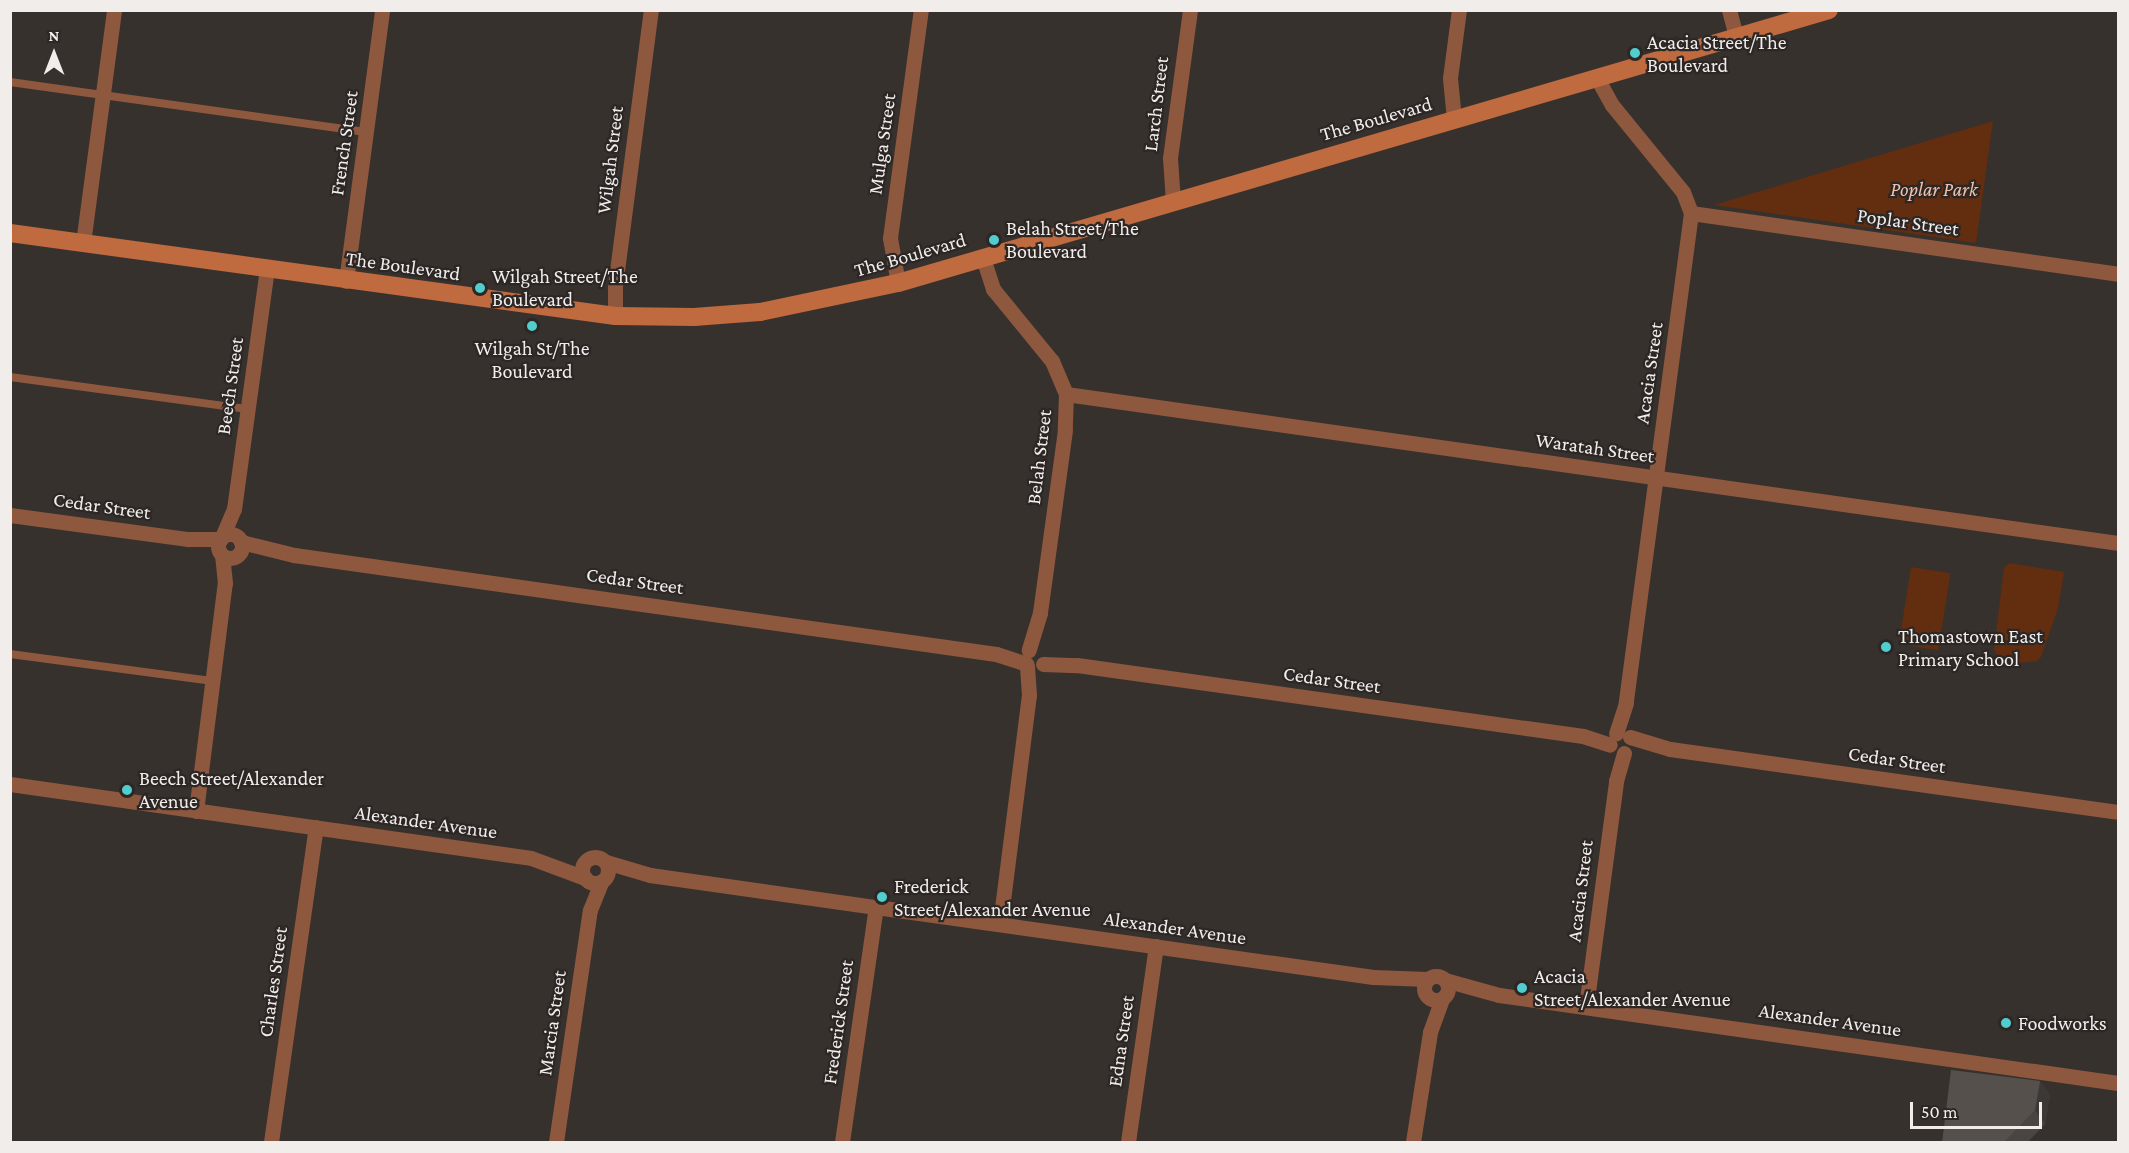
<!DOCTYPE html>
<html>
<head>
<meta charset="utf-8">
<style>
  body { margin:0 }
  #map { position:relative; width:2129px; height:1153px; overflow:hidden; background:#37312e; font-family:"Crimson Pro",serif }
  div>[style] { position:absolute }
  [style*='--x'] { left:calc(var(--x)*1px); top:calc(var(--y)*1px); width:calc(var(--w)*1px); rotate:calc(var(--a)*1deg) }
  .green>* { inset:0; background:#632d0f; transform-origin:0 0 }
  .lane>* { height:8px; margin:-4px; padding:0 4px; transform-origin:4px; border-radius:4px; background:#8e583e }
  .street>* { height:15px; margin:-7.5px; padding:0 7.5px; transform-origin:7.5px; border-radius:7.5px; background:#8e583e }
  .street>.ring { margin:-7.5px; padding:0; box-sizing:content-box; background:none; border:15px solid #8e583e; border-radius:50% }
  .secondary>* { height:18px; margin:-9px; padding:0 9px; transform-origin:9px; border-radius:9px; background:#c06a3f }
  .wall>* { inset:0; background:#4a4542 }
  .shaded-wall>* { inset:0; background:#3c3836 }
  .building>* { inset:0; background:#56504d }
  .dots>* { width:16px; height:16px; translate:-50% -50%; box-sizing:border-box; border:3px solid #2c2725; border-radius:50% }
  span { translate:-50% -50%; white-space:nowrap; text-align:center; line-height:1.15; -webkit-text-stroke:4.5px #2c2725; paint-order:stroke }
  .poi-label { font-size:20px; color:#f0edeb }
  .left { translate:0 -50%; text-align:left }
  .street-label { font-size:20px; color:#f0edeb }
  .park-label { font-size:20px; color:#f0c2ac; font-style:italic }
  .frame { position:absolute; inset:0; border:12px solid #f0edeb; pointer-events:none }
  .north { position:absolute; left:24px; top:24px; width:60px; height:60px; -webkit-text-stroke:4px #2c2725; paint-order:stroke; rotate:0deg; font-size:16px; font-weight:700; line-height:24px; text-align:center; color:#f0edeb }
  .north::after { content:''; display:block; margin:auto; width:21px; height:27px; background:#f0edeb; clip-path:polygon(50% 0,100% 100%,50% 72%,0 100%) }
  .scale { position:absolute; left:1910px; top:1102px; width:132px; height:27px; box-sizing:border-box; border:3px solid #f0edeb; border-top:0; padding-left:8px; font-size:18px; line-height:21px; white-space:nowrap; color:#f0edeb; -webkit-text-stroke:4px #2c2725; paint-order:stroke }
</style>
</head>
<body>
<div id="map">
  <div class="green">
    <div style="clip-path:polygon(1993px 121px,1976px 243px,1714px 205px)"></div>
    <div style="clip-path:polygon(2010px 563px,2064px 572px,2058px 608px,2041px 657px,2036px 661px,2019px 663px,2001px 659px,1994px 650px,2004px 567px)"></div>
    <div style="left:1911px;top:567px;width:40px;height:78px;rotate:9deg"></div>
  </div>
  <div class="lane">
    <div style="--x:10;--y:82;--w:359;--a:8"></div>
    <div style="--x:10;--y:377;--w:240;--a:7.7"></div>
    <div style="--x:10;--y:654;--w:205;--a:7.6"></div>
  </div>
  <div class="street">
    <div style="--x:1729;--y:10;--w:28;--a:75"></div>
    <div style="--x:1597;--y:78;--w:31;--a:61"></div>
    <div style="--x:1612;--y:105;--w:112;--a:50.8"></div>
    <div style="--x:1683;--y:192;--w:22;--a:69"></div>
    <div style="--x:1691;--y:213;--w:494;--a:97.6"></div>
    <div style="--x:1626;--y:703;--w:32;--a:108"></div>
    <div style="--x:1454;--y:119;--w:41;--a:-95.6"></div>
    <div style="--x:1450;--y:78;--w:69;--a:-82.5"></div>
    <div style="--x:1173;--y:202;--w:44;--a:-93.9"></div>
    <div style="--x:1170;--y:158;--w:149;--a:-82.3"></div>
    <div style="--x:1691;--y:213;--w:431;--a:8.1"></div>
    <div style="--x:83;--y:243;--w:235;--a:-82.4"></div>
    <div style="--x:983;--y:258;--w:33;--a:72"></div>
    <div style="--x:993;--y:289;--w:93;--a:50.7"></div>
    <div style="--x:1052;--y:361;--w:36;--a:67"></div>
    <div style="--x:1066;--y:394;--w:36;--a:92"></div>
    <div style="--x:1065;--y:430;--w:185;--a:97.8"></div>
    <div style="--x:1040;--y:613;--w:39;--a:107"></div>
    <div style="--x:346;--y:281;--w:273;--a:-82.4"></div>
    <div style="--x:898;--y:283;--w:46;--a:-100.1"></div>
    <div style="--x:890;--y:238;--w:230;--a:-82.3"></div>
    <div style="--x:615;--y:316;--w:30;--a:-90"></div>
    <div style="--x:615;--y:286;--w:278;--a:-82.6"></div>
    <div style="--x:1066;--y:394;--w:1062;--a:8.06"></div>
    <div style="--x:10;--y:515;--w:180;--a:7.7"></div>
    <div style="--x:188;--y:539;--w:33;--a:0"></div>
    <div class="ring" style="left:218px;top:534px;width:9px;height:9px"></div>
    <div style="--x:222;--y:537;--w:30;--a:-67"></div>
    <div style="--x:234;--y:509;--w:242;--a:-82.2"></div>
    <div style="--x:241;--y:542;--w:55;--a:13.8"></div>
    <div style="--x:294;--y:555;--w:709;--a:8.03"></div>
    <div style="--x:996;--y:654;--w:32;--a:18"></div>
    <div style="--x:1043;--y:664;--w:34;--a:2"></div>
    <div style="--x:1077;--y:665;--w:511;--a:7.99"></div>
    <div style="--x:1583;--y:736;--w:28;--a:18"></div>
    <div style="--x:1630;--y:737;--w:42;--a:16.7"></div>
    <div style="--x:1670;--y:749;--w:452;--a:8"></div>
    <div style="--x:10;--y:784;--w:526;--a:8.08"></div>
    <div style="--x:531;--y:858;--w:58;--a:20.3"></div>
    <div style="--x:196;--y:811;--w:230;--a:-82.8"></div>
    <div style="--x:225;--y:583;--w:28;--a:-96"></div>
    <div class="ring" style="left:582px;top:857px;width:11px;height:11px"></div>
    <div style="--x:606;--y:862;--w:46;--a:16.5"></div>
    <div style="--x:650;--y:875;--w:228;--a:8.1"></div>
    <div style="--x:876;--y:907;--w:502;--a:8.02"></div>
    <div style="--x:1373;--y:977;--w:55;--a:2.1"></div>
    <div style="--x:1000;--y:924;--w:231;--a:-82.8"></div>
    <div style="--x:1029;--y:695;--w:29;--a:-94"></div>
    <div class="ring" style="left:1424px;top:976px;width:9px;height:9px"></div>
    <div style="--x:1445;--y:980;--w:56;--a:15.5"></div>
    <div style="--x:1499;--y:995;--w:625;--a:8.09"></div>
    <div style="--x:1586;--y:1007;--w:228;--a:-82.4"></div>
    <div style="--x:1616;--y:781;--w:29;--a:-74"></div>
    <div style="--x:271;--y:1142;--w:318;--a:-81.9"></div>
    <div style="--x:556;--y:1142;--w:234;--a:-81.7"></div>
    <div style="--x:590;--y:910;--w:31;--a:-68"></div>
    <div style="--x:842;--y:1142;--w:237;--a:-81.8"></div>
    <div style="--x:1128;--y:1142;--w:198;--a:-81.9"></div>
    <div style="--x:1413;--y:1142;--w:111;--a:-81.2"></div>
    <div style="--x:1430;--y:1032;--w:35;--a:-70"></div>
  </div>
  <div class="secondary">
    <div style="--x:10;--y:233;--w:611;--a:7.81"></div>
    <div style="--x:615;--y:316;--w:79;--a:0.7"></div>
    <div style="--x:694;--y:317;--w:66;--a:-4.3"></div>
    <div style="--x:760;--y:312;--w:141;--a:-11.9"></div>
    <div style="--x:898;--y:283;--w:970;--a:-16.34"></div>
  </div>
  <div class="wall">
    <div style="clip-path:polygon(2040px 1081px,2050px 1095px,2045px 1124px,2027px 1143px,1942px 1143px)"></div>
  </div>
  <div class="shaded-wall">
    <div style="clip-path:polygon(2040px 1081px,2050px 1095px,2045px 1124px,2035px 1110px)"></div>
  </div>
  <div class="building">
    <div style="clip-path:polygon(1951px 1070px,2040px 1081px,2035px 1110px,2003px 1143px,1942px 1143px)"></div>
  </div>
  <div class="dots">
    <div style="left:1635px;top:53px;background:#52cdce"></div>
    <div style="left:994px;top:240px;background:#52cdce"></div>
    <div style="left:480px;top:288px;background:#52cdce"></div>
    <div style="left:532px;top:326px;background:#52cdce"></div>
    <div style="left:1886px;top:647px;background:#52cdce"></div>
    <div style="left:127px;top:790px;background:#52cdce"></div>
    <div style="left:882px;top:897px;background:#52cdce"></div>
    <div style="left:1522px;top:988px;background:#52cdce"></div>
    <div style="left:2006px;top:1023px;background:#52cdce"></div>
  </div>
  <div class="poi-label">
    <span class="left" style="left:1647px;top:54px">Acacia Street/The<br>Boulevard</span>
    <span class="left" style="left:1006px;top:240px">Belah Street/The<br>Boulevard</span>
    <span class="left" style="left:492px;top:288px">Wilgah Street/The<br>Boulevard</span>
    <span style="left:532px;top:360px">Wilgah St/The<br>Boulevard</span>
    <span class="left" style="left:1898px;top:648px">Thomastown East<br>Primary School</span>
    <span class="left" style="left:139px;top:790px">Beech Street/Alexander<br>Avenue</span>
    <span class="left" style="left:894px;top:898px">Frederick<br>Street/Alexander Avenue</span>
    <span class="left" style="left:1534px;top:988px">Acacia<br>Street/Alexander Avenue</span>
    <span class="left" style="left:2018px;top:1023px">Foodworks</span>
  </div>
  <div class="street-label">
    <span style="left:1156px;top:104px;rotate:-83deg">Larch Street</span>
    <span style="left:1376px;top:119px;rotate:-16deg">The Boulevard</span>
    <span style="left:344px;top:143px;rotate:-82deg">French Street</span>
    <span style="left:882px;top:144px;rotate:-82deg">Mulga Street</span>
    <span style="left:610px;top:160px;rotate:-83deg">Wilgah Street</span>
    <span style="left:1908px;top:222px;rotate:8deg">Poplar Street</span>
    <span style="left:910px;top:255px;rotate:-16deg">The Boulevard</span>
    <span style="left:403px;top:266px;rotate:8deg">The Boulevard</span>
    <span style="left:1649px;top:373px;rotate:-82deg">Acacia Street</span>
    <span style="left:230px;top:386px;rotate:-82deg">Beech Street</span>
    <span style="left:1595px;top:448px;rotate:8deg">Waratah Street</span>
    <span style="left:1039px;top:457px;rotate:-83deg">Belah Street</span>
    <span style="left:102px;top:506px;rotate:8deg">Cedar Street</span>
    <span style="left:635px;top:581px;rotate:8deg">Cedar Street</span>
    <span style="left:1332px;top:680px;rotate:8deg">Cedar Street</span>
    <span style="left:1897px;top:760px;rotate:8deg">Cedar Street</span>
    <span style="left:426px;top:822px;rotate:8deg">Alexander Avenue</span>
    <span style="left:1580px;top:891px;rotate:-83deg">Acacia Street</span>
    <span style="left:1175px;top:928px;rotate:8deg">Alexander Avenue</span>
    <span style="left:273px;top:982px;rotate:-82deg">Charles Street</span>
    <span style="left:1830px;top:1020px;rotate:8deg">Alexander Avenue</span>
    <span style="left:838px;top:1022px;rotate:-82deg">Frederick Street</span>
    <span style="left:552px;top:1023px;rotate:-82deg">Marcia Street</span>
    <span style="left:1121px;top:1041px;rotate:-82deg">Edna Street</span>
  </div>
  <div class="park-label">
    <span style="left:1934px;top:189px">Poplar Park</span>
  </div>
  <div class="frame"></div>
  <div class="north">N</div>
  <div class="scale">50 m</div>
</div>
</body>
</html>
